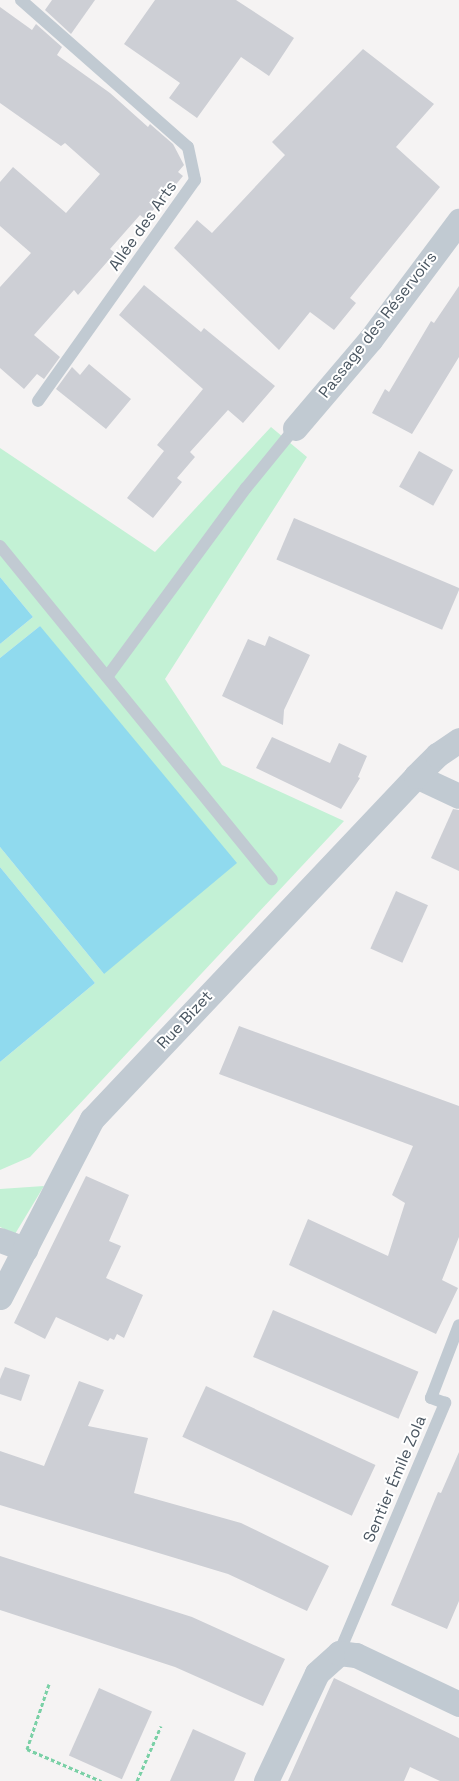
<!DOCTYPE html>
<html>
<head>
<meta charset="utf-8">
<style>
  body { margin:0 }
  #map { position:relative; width:459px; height:1781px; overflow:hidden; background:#f5f3f3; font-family:"Space Grotesk",sans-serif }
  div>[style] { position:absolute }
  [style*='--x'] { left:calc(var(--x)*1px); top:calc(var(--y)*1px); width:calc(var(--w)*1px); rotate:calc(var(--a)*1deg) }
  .green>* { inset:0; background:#c3f1d5 }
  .water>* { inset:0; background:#90daee }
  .building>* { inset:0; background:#cdcfd5; transform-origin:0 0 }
  .path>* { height:3px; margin-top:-1.5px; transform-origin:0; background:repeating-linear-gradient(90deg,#7ad0a6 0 4px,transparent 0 6.5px) }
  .lane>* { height:12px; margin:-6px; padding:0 6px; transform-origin:6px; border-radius:6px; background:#c1cad2 }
  .street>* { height:25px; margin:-12.5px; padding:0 12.5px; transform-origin:12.5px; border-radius:12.5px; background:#c1cad2 }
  span { translate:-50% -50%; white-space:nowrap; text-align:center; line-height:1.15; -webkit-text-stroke:4px #fff; paint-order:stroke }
  .street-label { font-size:16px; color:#4a5661 }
</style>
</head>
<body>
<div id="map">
  <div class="green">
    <div style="clip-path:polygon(271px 427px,307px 457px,165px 679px,222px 765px,344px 821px,30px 1157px,0 1170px,0 1062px,95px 983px,0 867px,0 847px,104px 974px,40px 626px,0 658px,0 644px,33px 617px,0 577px,0 448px,155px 552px)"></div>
    <div style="clip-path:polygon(44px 1186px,15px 1234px,0 1227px,0 1189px)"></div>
  </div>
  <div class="water">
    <div style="clip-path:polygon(0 577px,33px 617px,0 644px)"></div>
    <div style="clip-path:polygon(40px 626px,237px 863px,104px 974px,0 847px,0 658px)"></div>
    <div style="clip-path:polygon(0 867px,95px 983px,0 1062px)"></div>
  </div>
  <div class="building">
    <div style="clip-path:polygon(52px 0,95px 0,71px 34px,45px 10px)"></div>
    <div style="clip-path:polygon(155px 0,236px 0,294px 38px,269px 76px,241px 57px,197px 118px,169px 98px,180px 83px,124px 44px)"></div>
    <div style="clip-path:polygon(0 7px,32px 30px,36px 24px,62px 47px,57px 55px,110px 93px,148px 127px,150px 124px,173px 144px,184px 165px,178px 172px,183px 176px,167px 195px,145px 219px,140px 215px,110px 249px,115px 253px,78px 295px,74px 290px,34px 335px,60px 357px,44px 379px,37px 374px,24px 389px,0 368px,0 287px,31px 253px,0 226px,0 182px,13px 167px,66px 213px,100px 174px,65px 143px,61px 146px,0 103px)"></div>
    <div style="clip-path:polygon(363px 49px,434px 104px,396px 147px,440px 187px,350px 298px,356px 303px,334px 330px,310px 312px,279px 350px,174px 248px,197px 220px,212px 233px,285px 155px,272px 142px)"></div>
    <div style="clip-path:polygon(144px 285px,201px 332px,204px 328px,275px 386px,243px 423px,228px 410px,190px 452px,195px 457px,177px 478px,182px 482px,153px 518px,127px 498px,164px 451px,157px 445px,203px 389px,119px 315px)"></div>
    <div style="clip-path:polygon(459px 286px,459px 357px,412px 434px,372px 413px,385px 389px,389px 392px,431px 321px,434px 323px)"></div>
    <div style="clip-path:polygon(89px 364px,131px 399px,106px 429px,56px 389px,72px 367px,80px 375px)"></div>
    <div style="left:419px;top:451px;width:39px;height:41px;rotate:29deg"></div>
    <div style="left:294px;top:518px;width:180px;height:45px;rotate:23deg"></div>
    <div style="clip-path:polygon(269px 636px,310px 655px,284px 710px,283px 725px,222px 696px,248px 639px,265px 646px)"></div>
    <div style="clip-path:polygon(272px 737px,330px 763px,339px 743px,367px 756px,358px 777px,360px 778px,341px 809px,256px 768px)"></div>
    <div style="clip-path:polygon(453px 809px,459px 810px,459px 871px,431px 858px)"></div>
    <div style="left:396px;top:891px;width:35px;height:63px;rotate:24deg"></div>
    <div style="clip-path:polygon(239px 1026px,459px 1106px,459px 1237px,442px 1280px,458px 1288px,436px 1334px,289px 1265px,308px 1219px,388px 1256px,405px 1203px,392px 1195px,413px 1146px,219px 1074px)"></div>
    <div style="clip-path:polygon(86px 1176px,129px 1195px,109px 1241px,121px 1246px,106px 1278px,143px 1295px,124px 1338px,117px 1334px,114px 1340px,110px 1338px,108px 1341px,56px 1317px,45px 1339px,14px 1323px)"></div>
    <div style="left:273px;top:1310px;width:158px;height:51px;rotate:23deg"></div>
    <div style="clip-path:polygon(5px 1367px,30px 1375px,21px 1401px,0 1394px,0 1379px)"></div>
    <div style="clip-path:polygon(79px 1381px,104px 1390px,88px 1426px,148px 1438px,134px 1493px,241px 1523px,329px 1566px,307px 1611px,228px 1574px,0 1505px,0 1451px,44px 1466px)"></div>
    <div style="left:206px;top:1386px;width:187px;height:56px;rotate:25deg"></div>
    <div style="clip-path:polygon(459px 1452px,459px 1601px,447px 1629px,391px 1605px,438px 1492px,441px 1493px)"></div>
    <div style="clip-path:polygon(0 1556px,192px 1617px,285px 1659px,263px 1706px,175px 1667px,0 1610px)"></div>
    <div style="clip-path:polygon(334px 1678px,459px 1738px,459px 1781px,440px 1781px,410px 1767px,404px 1781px,288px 1781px)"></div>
    <div style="left:99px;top:1688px;width:58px;height:74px;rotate:24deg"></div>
    <div style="clip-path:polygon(193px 1729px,246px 1753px,234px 1781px,170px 1781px)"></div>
  </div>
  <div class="path">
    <div style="--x:49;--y:1684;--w:69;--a:108.7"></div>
    <div style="--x:27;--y:1749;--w:81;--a:23.4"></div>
    <div style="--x:137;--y:1781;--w:60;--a:-66.4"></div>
  </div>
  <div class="lane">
    <div style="--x:21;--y:0;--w:222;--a:41.4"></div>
    <div style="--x:188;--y:147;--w:34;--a:78"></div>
    <div style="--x:195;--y:180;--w:271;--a:125.4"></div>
    <div style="--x:0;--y:546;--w:430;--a:50.8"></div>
    <div style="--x:107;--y:677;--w:235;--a:-53.7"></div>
    <div style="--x:246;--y:488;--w:77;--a:-50.8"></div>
    <div style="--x:339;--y:1653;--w:272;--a:-67"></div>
    <div style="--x:445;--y:1403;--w:15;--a:-160"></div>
    <div style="--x:431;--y:1398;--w:78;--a:-69"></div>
  </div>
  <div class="street">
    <div style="--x:295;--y:428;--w:116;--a:-49.6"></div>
    <div style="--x:370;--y:340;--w:149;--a:-53.2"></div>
    <div style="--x:416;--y:776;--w:47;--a:24.9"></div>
    <div style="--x:0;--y:1240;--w:27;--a:20"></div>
    <div style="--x:0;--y:1297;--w:200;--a:-62.7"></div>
    <div style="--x:92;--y:1119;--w:472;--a:-46.6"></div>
    <div style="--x:416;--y:776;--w:30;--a:-45"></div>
    <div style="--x:437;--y:755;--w:27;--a:-34"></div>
    <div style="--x:266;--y:1781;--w:119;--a:-64.7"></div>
    <div style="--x:317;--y:1673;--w:30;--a:-42"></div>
    <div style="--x:339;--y:1653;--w:17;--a:7"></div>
    <div style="--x:356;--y:1655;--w:114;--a:25.4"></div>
  </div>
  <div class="street-label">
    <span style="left:143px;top:226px;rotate:-55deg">Allée des Arts</span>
    <span style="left:378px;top:325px;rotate:-52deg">Passage des Réservoirs</span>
    <span style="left:185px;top:1020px;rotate:-47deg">Rue Bizet</span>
    <span style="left:395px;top:1479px;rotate:-67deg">Sentier Émile Zola</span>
  </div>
</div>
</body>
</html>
